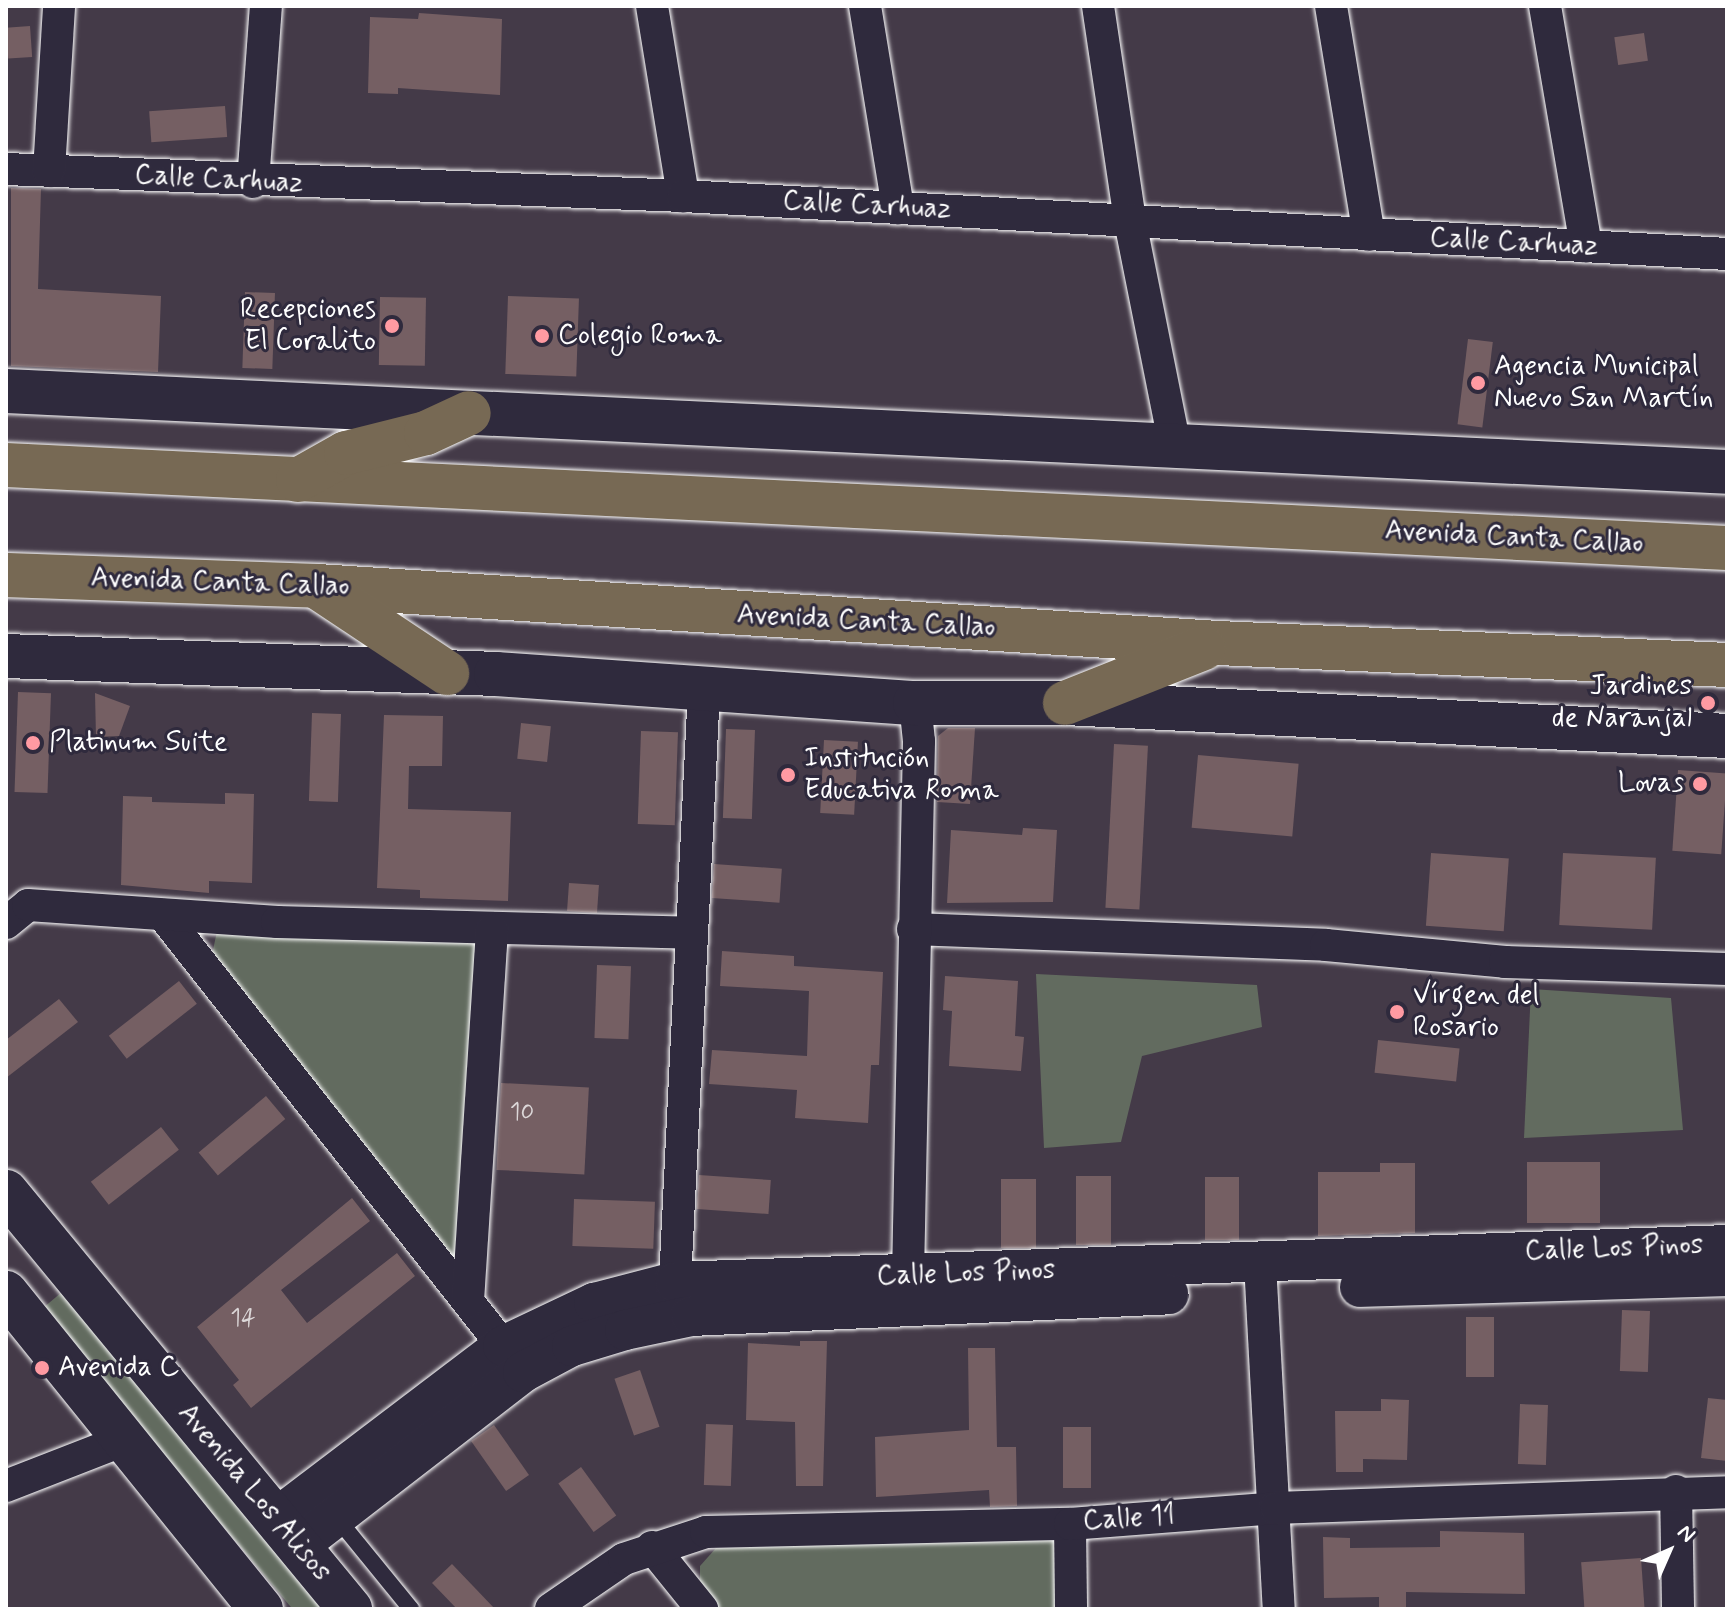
<!DOCTYPE html>
<html>
<head>
<meta charset="utf-8">
<style>
  body { margin:0 }
  #map { position:relative; width:1733px; height:1615px; overflow:hidden; background:#443a48; font-family:Mynerve,sans-serif }
  div>[style] { position:absolute }
  [style*='--x'] { left:calc(var(--x)*1px); top:calc(var(--y)*1px); width:calc(var(--w)*1px); rotate:calc(var(--a)*1deg) }
  .green>* { inset:0; background:#626b5f; transform-origin:0 0 }
  .building>* { inset:0; background:#755f63; transform-origin:0 0 }
  .roads { filter:drop-shadow(0 0 2px #fff) drop-shadow(0 0 2px #fff) }
  .service>* { height:16px; margin:-8px; padding:0 8px; transform-origin:8px; border-radius:8px; background:#2f2a3d }
  .minor>* { height:32px; margin:-16px; padding:0 16px; transform-origin:16px; border-radius:16px; background:#2f2a3d }
  .tertiary>* { height:40px; margin:-20px; padding:0 20px; transform-origin:20px; border-radius:20px; background:#2f2a3d }
  .secondary>* { height:44px; margin:-22px; padding:0 22px; transform-origin:22px; border-radius:22px; background:#2f2a3d }
  .trunk>* { height:44px; margin:-22px; padding:0 22px; transform-origin:22px; border-radius:22px; background:#776954 }
  .dots>* { width:22px; height:22px; translate:-50% -50%; box-sizing:border-box; border:4px solid #2f2a3d; border-radius:50% }
  span { translate:-50% -50%; white-space:nowrap; text-align:center; line-height:1.15; -webkit-text-stroke:6px #2f2a3d; paint-order:stroke }
  .number-label { font-size:24px; color:#dcd7d8 }
  .number-label span { -webkit-text-stroke-width:0 }
  .street-label { font-size:28px; color:#fff }
  .poi-label { font-size:28px; color:#fff }
  .right { translate:-100% -50%; text-align:right }
  .left { translate:0 -50%; text-align:left }
  .frame { position:absolute; inset:0; border:8px solid #fff; pointer-events:none }
  .north { position:absolute; left:1629px; top:1511px; width:80px; height:80px; -webkit-text-stroke:6px #2f2a3d; paint-order:stroke; rotate:45deg; font-size:22px; font-weight:700; line-height:32px; text-align:center; color:#fff }
  .north::after { content:''; display:block; margin:auto; width:28px; height:36px; background:#fff; clip-path:polygon(50% 0,100% 100%,50% 72%,0 100%) }
</style>
</head>
<body>
<div id="map">
  <div class="green">
    <div style="clip-path:polygon(217px 931px,482px 939px,456px 1261px,212px 955px)"></div>
    <div style="clip-path:polygon(1036px 974px,1257px 985px,1262px 1027px,1142px 1056px,1121px 1142px,1044px 1148px)"></div>
    <div style="clip-path:polygon(1531px 989px,1671px 998px,1683px 1130px,1524px 1138px)"></div>
    <div style="left:68px;top:1287px;width:418px;height:35px;rotate:50deg"></div>
    <div style="clip-path:polygon(1055px 1539px,1056px 1609px,716px 1609px,700px 1591px,700px 1566px,716px 1548px)"></div>
  </div>
  <div class="building">
    <div style="clip-path:polygon(419px 13px,502px 19px,500px 95px,398px 88px,398px 94px,368px 93px,370px 17px,418px 19px)"></div>
    <div style="left:30px;top:26px;width:31px;height:24px;rotate:86deg"></div>
    <div style="left:1644px;top:33px;width:28px;height:30px;rotate:82deg"></div>
    <div style="left:225px;top:106px;width:31px;height:76px;rotate:86deg"></div>
    <div style="clip-path:polygon(11px 188px,41px 189px,38px 289px,161px 296px,158px 372px,11px 366px)"></div>
    <div style="left:245px;top:292px;width:30px;height:76px;rotate:2deg"></div>
    <div style="left:508px;top:296px;width:71px;height:78px;rotate:2deg"></div>
    <div style="left:380px;top:297px;width:46px;height:68px;rotate:1deg"></div>
    <div style="left:1468px;top:339px;width:25px;height:86px;rotate:7deg"></div>
    <div style="left:18px;top:692px;width:33px;height:100px;rotate:2deg"></div>
    <div style="clip-path:polygon(95px 693px,130px 706px,119px 736px,96px 737px)"></div>
    <div style="left:312px;top:713px;width:29px;height:88px;rotate:2deg"></div>
    <div style="clip-path:polygon(384px 715px,443px 716px,442px 766px,409px 766px,408px 809px,511px 812px,508px 901px,420px 898px,420px 890px,377px 888px)"></div>
    <div style="left:521px;top:723px;width:30px;height:36px;rotate:6deg"></div>
    <div style="clip-path:polygon(948px 728px,975px 728px,970px 804px,937px 802px,938px 736px)"></div>
    <div style="left:726px;top:729px;width:29px;height:89px;rotate:2deg"></div>
    <div style="left:641px;top:731px;width:37px;height:93px;rotate:2deg"></div>
    <div style="left:824px;top:740px;width:34px;height:73px;rotate:3deg"></div>
    <div style="left:1114px;top:744px;width:34px;height:164px;rotate:3deg"></div>
    <div style="left:1198px;top:755px;width:101px;height:73px;rotate:5deg"></div>
    <div style="left:1678px;top:770px;width:49px;height:81px;rotate:4deg"></div>
    <div style="clip-path:polygon(225px 793px,254px 794px,252px 883px,209px 881px,209px 893px,121px 885px,123px 796px,152px 797px,152px 802px,225px 804px)"></div>
    <div style="clip-path:polygon(1023px 828px,1057px 830px,1053px 902px,947px 903px,951px 830px,1022px 835px)"></div>
    <div style="left:1431px;top:853px;width:78px;height:73px;rotate:4deg"></div>
    <div style="left:1563px;top:853px;width:93px;height:72px;rotate:3deg"></div>
    <div style="left:714px;top:864px;width:68px;height:34px;rotate:4deg"></div>
    <div style="left:569px;top:883px;width:30px;height:28px;rotate:4deg"></div>
    <div style="clip-path:polygon(722px 951px,794px 956px,794px 966px,883px 972px,879px 1065px,871px 1065px,868px 1123px,795px 1118px,797px 1090px,709px 1084px,712px 1050px,807px 1056px,809px 991px,720px 986px)"></div>
    <div style="left:597px;top:965px;width:34px;height:73px;rotate:2deg"></div>
    <div style="clip-path:polygon(945px 976px,1018px 981px,1015px 1036px,1024px 1037px,1021px 1071px,949px 1066px,952px 1011px,943px 1010px)"></div>
    <div style="left:179px;top:981px;width:29px;height:89px;rotate:52deg"></div>
    <div style="clip-path:polygon(59px 999px,78px 1022px,6px 1078px,6px 1040px)"></div>
    <div style="left:1378px;top:1040px;width:82px;height:33px;rotate:6deg"></div>
    <div style="left:501px;top:1083px;width:88px;height:87px;rotate:3deg"></div>
    <div style="left:266px;top:1096px;width:30px;height:88px;rotate:50deg"></div>
    <div style="left:161px;top:1127px;width:29px;height:89px;rotate:52deg"></div>
    <div style="left:1527px;top:1162px;width:73px;height:61px"></div>
    <div style="clip-path:polygon(1380px 1163px,1415px 1163px,1415px 1233px,1318px 1236px,1318px 1172px,1380px 1172px)"></div>
    <div style="left:699px;top:1175px;width:72px;height:34px;rotate:4deg"></div>
    <div style="left:1076px;top:1176px;width:35px;height:69px"></div>
    <div style="left:1205px;top:1177px;width:34px;height:63px"></div>
    <div style="left:1001px;top:1179px;width:35px;height:69px"></div>
    <div style="clip-path:polygon(352px 1198px,370px 1221px,281px 1290px,307px 1323px,397px 1253px,415px 1276px,251px 1408px,233px 1385px,239px 1380px,197px 1327px)"></div>
    <div style="left:574px;top:1199px;width:81px;height:47px;rotate:2deg"></div>
    <div style="left:1622px;top:1310px;width:28px;height:61px;rotate:2deg"></div>
    <div style="left:1466px;top:1317px;width:28px;height:60px"></div>
    <div style="clip-path:polygon(800px 1341px,827px 1341px,823px 1486px,796px 1486px,795px 1422px,746px 1420px,748px 1343px,800px 1346px)"></div>
    <div style="clip-path:polygon(968px 1348px,995px 1348px,997px 1447px,1016px 1447px,1017px 1506px,990px 1507px,989px 1490px,876px 1497px,875px 1437px,969px 1430px)"></div>
    <div style="left:640px;top:1370px;width:60px;height:27px;rotate:71deg"></div>
    <div style="clip-path:polygon(1708px 1398px,1727px 1400px,1727px 1461px,1701px 1458px)"></div>
    <div style="clip-path:polygon(1381px 1399px,1409px 1400px,1407px 1460px,1363px 1459px,1363px 1472px,1336px 1472px,1335px 1411px,1381px 1411px)"></div>
    <div style="left:1520px;top:1404px;width:28px;height:60px;rotate:2deg"></div>
    <div style="left:706px;top:1424px;width:27px;height:61px;rotate:2deg"></div>
    <div style="left:494px;top:1425px;width:61px;height:28px;rotate:55deg"></div>
    <div style="left:1091px;top:1427px;width:61px;height:28px;rotate:90deg"></div>
    <div style="left:581px;top:1467px;width:60px;height:28px;rotate:54deg"></div>
    <div style="clip-path:polygon(1440px 1531px,1524px 1533px,1525px 1594px,1406px 1592px,1406px 1608px,1379px 1608px,1379px 1597px,1324px 1598px,1323px 1537px,1350px 1538px,1350px 1548px,1440px 1547px)"></div>
    <div style="left:1641px;top:1558px;width:51px;height:60px;rotate:86deg"></div>
    <div style="clip-path:polygon(452px 1564px,495px 1609px,457px 1609px,432px 1583px)"></div>
  </div>
  <div class="roads">
    <div class="service">
      <div style="--x:336;--y:1517;--w:119;--a:50.8"></div>
    </div>
    <div class="minor">
      <div style="--x:652;--y:6;--w:193;--a:80.7"></div>
      <div style="--x:865;--y:6;--w:205;--a:80.7"></div>
      <div style="--x:1098;--y:6;--w:217;--a:81.5"></div>
      <div style="--x:1130;--y:221;--w:229;--a:78.7"></div>
      <div style="--x:1331;--y:6;--w:232;--a:80.6"></div>
      <div style="--x:1545;--y:6;--w:244;--a:80.3"></div>
      <div style="--x:6;--y:169;--w:678;--a:2.28"></div>
      <div style="--x:683;--y:196;--w:1046;--a:3.18"></div>
      <div style="--x:49;--y:171;--w:165;--a:-86.5"></div>
      <div style="--x:253;--y:182;--w:176;--a:-85.8"></div>
      <div style="--x:163;--y:915;--w:549;--a:51.73"></div>
      <div style="--x:6;--y:923;--w:28;--a:-39"></div>
      <div style="--x:28;--y:905;--w:250;--a:3.9"></div>
      <div style="--x:277;--y:922;--w:415;--a:1.5"></div>
      <div style="--x:913;--y:929;--w:413;--a:2.2"></div>
      <div style="--x:1326;--y:945;--w:180;--a:5.4"></div>
      <div style="--x:1505;--y:962;--w:222;--a:1.8"></div>
      <div style="--x:1260;--y:1263;--w:347;--a:86.9"></div>
      <div style="--x:908;--y:1276;--w:535;--a:-88.82"></div>
      <div style="--x:919;--y:741;--w:38;--a:-96"></div>
      <div style="--x:675;--y:1282;--w:593;--a:-87.2"></div>
      <div style="--x:468;--y:1301;--w:372;--a:-86.3"></div>
      <div style="--x:6;--y:1486;--w:127;--a:-21.3"></div>
      <div style="--x:1676;--y:1491;--w:118;--a:89"></div>
      <div style="--x:1070;--y:1524;--w:85;--a:89.3"></div>
      <div style="--x:652;--y:1547;--w:80;--a:51.1"></div>
      <div style="--x:551;--y:1609;--w:88;--a:-34.4"></div>
      <div style="--x:624;--y:1559;--w:86;--a:-18.2"></div>
      <div style="--x:706;--y:1532;--w:364;--a:-1.3"></div>
      <div style="--x:1070;--y:1524;--w:207;--a:-4.4"></div>
      <div style="--x:1276;--y:1508;--w:451;--a:-2"></div>
    </div>
    <div class="tertiary">
      <div style="--x:1360;--y:1287;--w:367;--a:-1.7"></div>
      <div style="--x:275;--y:1519;--w:286;--a:-37.2"></div>
      <div style="--x:503;--y:1346;--w:101;--a:-25.3"></div>
      <div style="--x:594;--y:1303;--w:84;--a:-14.5"></div>
      <div style="--x:675;--y:1282;--w:1053;--a:-2.01"></div>
      <div style="--x:298;--y:1546;--w:284;--a:-37.7"></div>
      <div style="--x:523;--y:1372;--w:55;--a:-28"></div>
      <div style="--x:572;--y:1346;--w:55;--a:-16.8"></div>
      <div style="--x:625;--y:1330;--w:67;--a:-12"></div>
      <div style="--x:691;--y:1316;--w:478;--a:-2.6"></div>
    </div>
    <div class="secondary">
      <div style="--x:6;--y:391;--w:1723;--a:2.69"></div>
      <div style="--x:6;--y:656;--w:490;--a:2.1"></div>
      <div style="--x:496;--y:674;--w:420;--a:4"></div>
      <div style="--x:915;--y:703;--w:150;--a:0"></div>
      <div style="--x:1065;--y:703;--w:663;--a:2.85"></div>
      <div style="--x:6;--y:1192;--w:541;--a:50.48"></div>
      <div style="--x:6;--y:1293;--w:406;--a:51.1"></div>
    </div>
    <div class="trunk">
      <div style="--x:6;--y:465;--w:1723;--a:2.76"></div>
      <div style="--x:298;--y:480;--w:55;--a:-29.4"></div>
      <div style="--x:346;--y:453;--w:82;--a:-14"></div>
      <div style="--x:426;--y:433;--w:47;--a:-24.9"></div>
      <div style="--x:6;--y:575;--w:311;--a:2"></div>
      <div style="--x:317;--y:586;--w:903;--a:3.62"></div>
      <div style="--x:1218;--y:643;--w:509;--a:2.47"></div>
      <div style="--x:319;--y:588;--w:154;--a:33.6"></div>
      <div style="--x:1065;--y:703;--w:149;--a:-21.6"></div>
    </div>
  </div>
  <div class="dots">
    <div style="left:392px;top:326px;background:#ff9aa2"></div>
    <div style="left:542px;top:336px;background:#ff9aa2"></div>
    <div style="left:1478px;top:383px;background:#ff9aa2"></div>
    <div style="left:1708px;top:703px;background:#ff9aa2"></div>
    <div style="left:33px;top:743px;background:#ff9aa2"></div>
    <div style="left:788px;top:775px;background:#ff9aa2"></div>
    <div style="left:1700px;top:784px;background:#ff9aa2"></div>
    <div style="left:1397px;top:1012px;background:#ff9aa2"></div>
    <div style="left:42px;top:1368px;background:#ff9aa2"></div>
  </div>
  <div class="number-label">
    <span style="left:522px;top:1113px">10</span>
    <span style="left:243px;top:1319px">14</span>
  </div>
  <div class="street-label">
    <span style="left:219px;top:180px;rotate:3deg">Calle Carhuaz</span>
    <span style="left:867px;top:206px;rotate:3deg">Calle Carhuaz</span>
    <span style="left:1514px;top:243px;rotate:3deg">Calle Carhuaz</span>
    <span style="left:1514px;top:538px;rotate:3deg">Avenida Canta Callao</span>
    <span style="left:220px;top:583px;rotate:2deg">Avenida Canta Callao</span>
    <span style="left:866px;top:622px;rotate:3deg">Avenida Canta Callao</span>
    <span style="left:1614px;top:1249px;rotate:-2deg">Calle Los Pinos</span>
    <span style="left:966px;top:1274px;rotate:-2deg">Calle Los Pinos</span>
    <span style="left:254px;top:1493px;rotate:50deg">Avenida Los Alisos</span>
    <span style="left:1129px;top:1519px;rotate:-4deg">Calle 11</span>
  </div>
  <div class="poi-label">
    <span class="right" style="left:376px;top:326px">Recepciones<br>El Coralito</span>
    <span class="left" style="left:558px;top:336px">Colegio Roma</span>
    <span class="left" style="left:1494px;top:383px">Agencia Municipal<br>Nuevo San Martín</span>
    <span class="right" style="left:1692px;top:703px">Jardines<br>de Naranjal</span>
    <span class="left" style="left:49px;top:743px">Platinum Suite</span>
    <span class="left" style="left:804px;top:775px">Institución<br>Educativa Roma</span>
    <span class="right" style="left:1684px;top:784px">Lovas</span>
    <span class="left" style="left:1413px;top:1012px">Vírgen del<br>Rosario</span>
    <span class="left" style="left:58px;top:1368px">Avenida C</span>
  </div>
  <div class="frame"></div>
  <div class="north">N</div>
</div>
</body>
</html>
